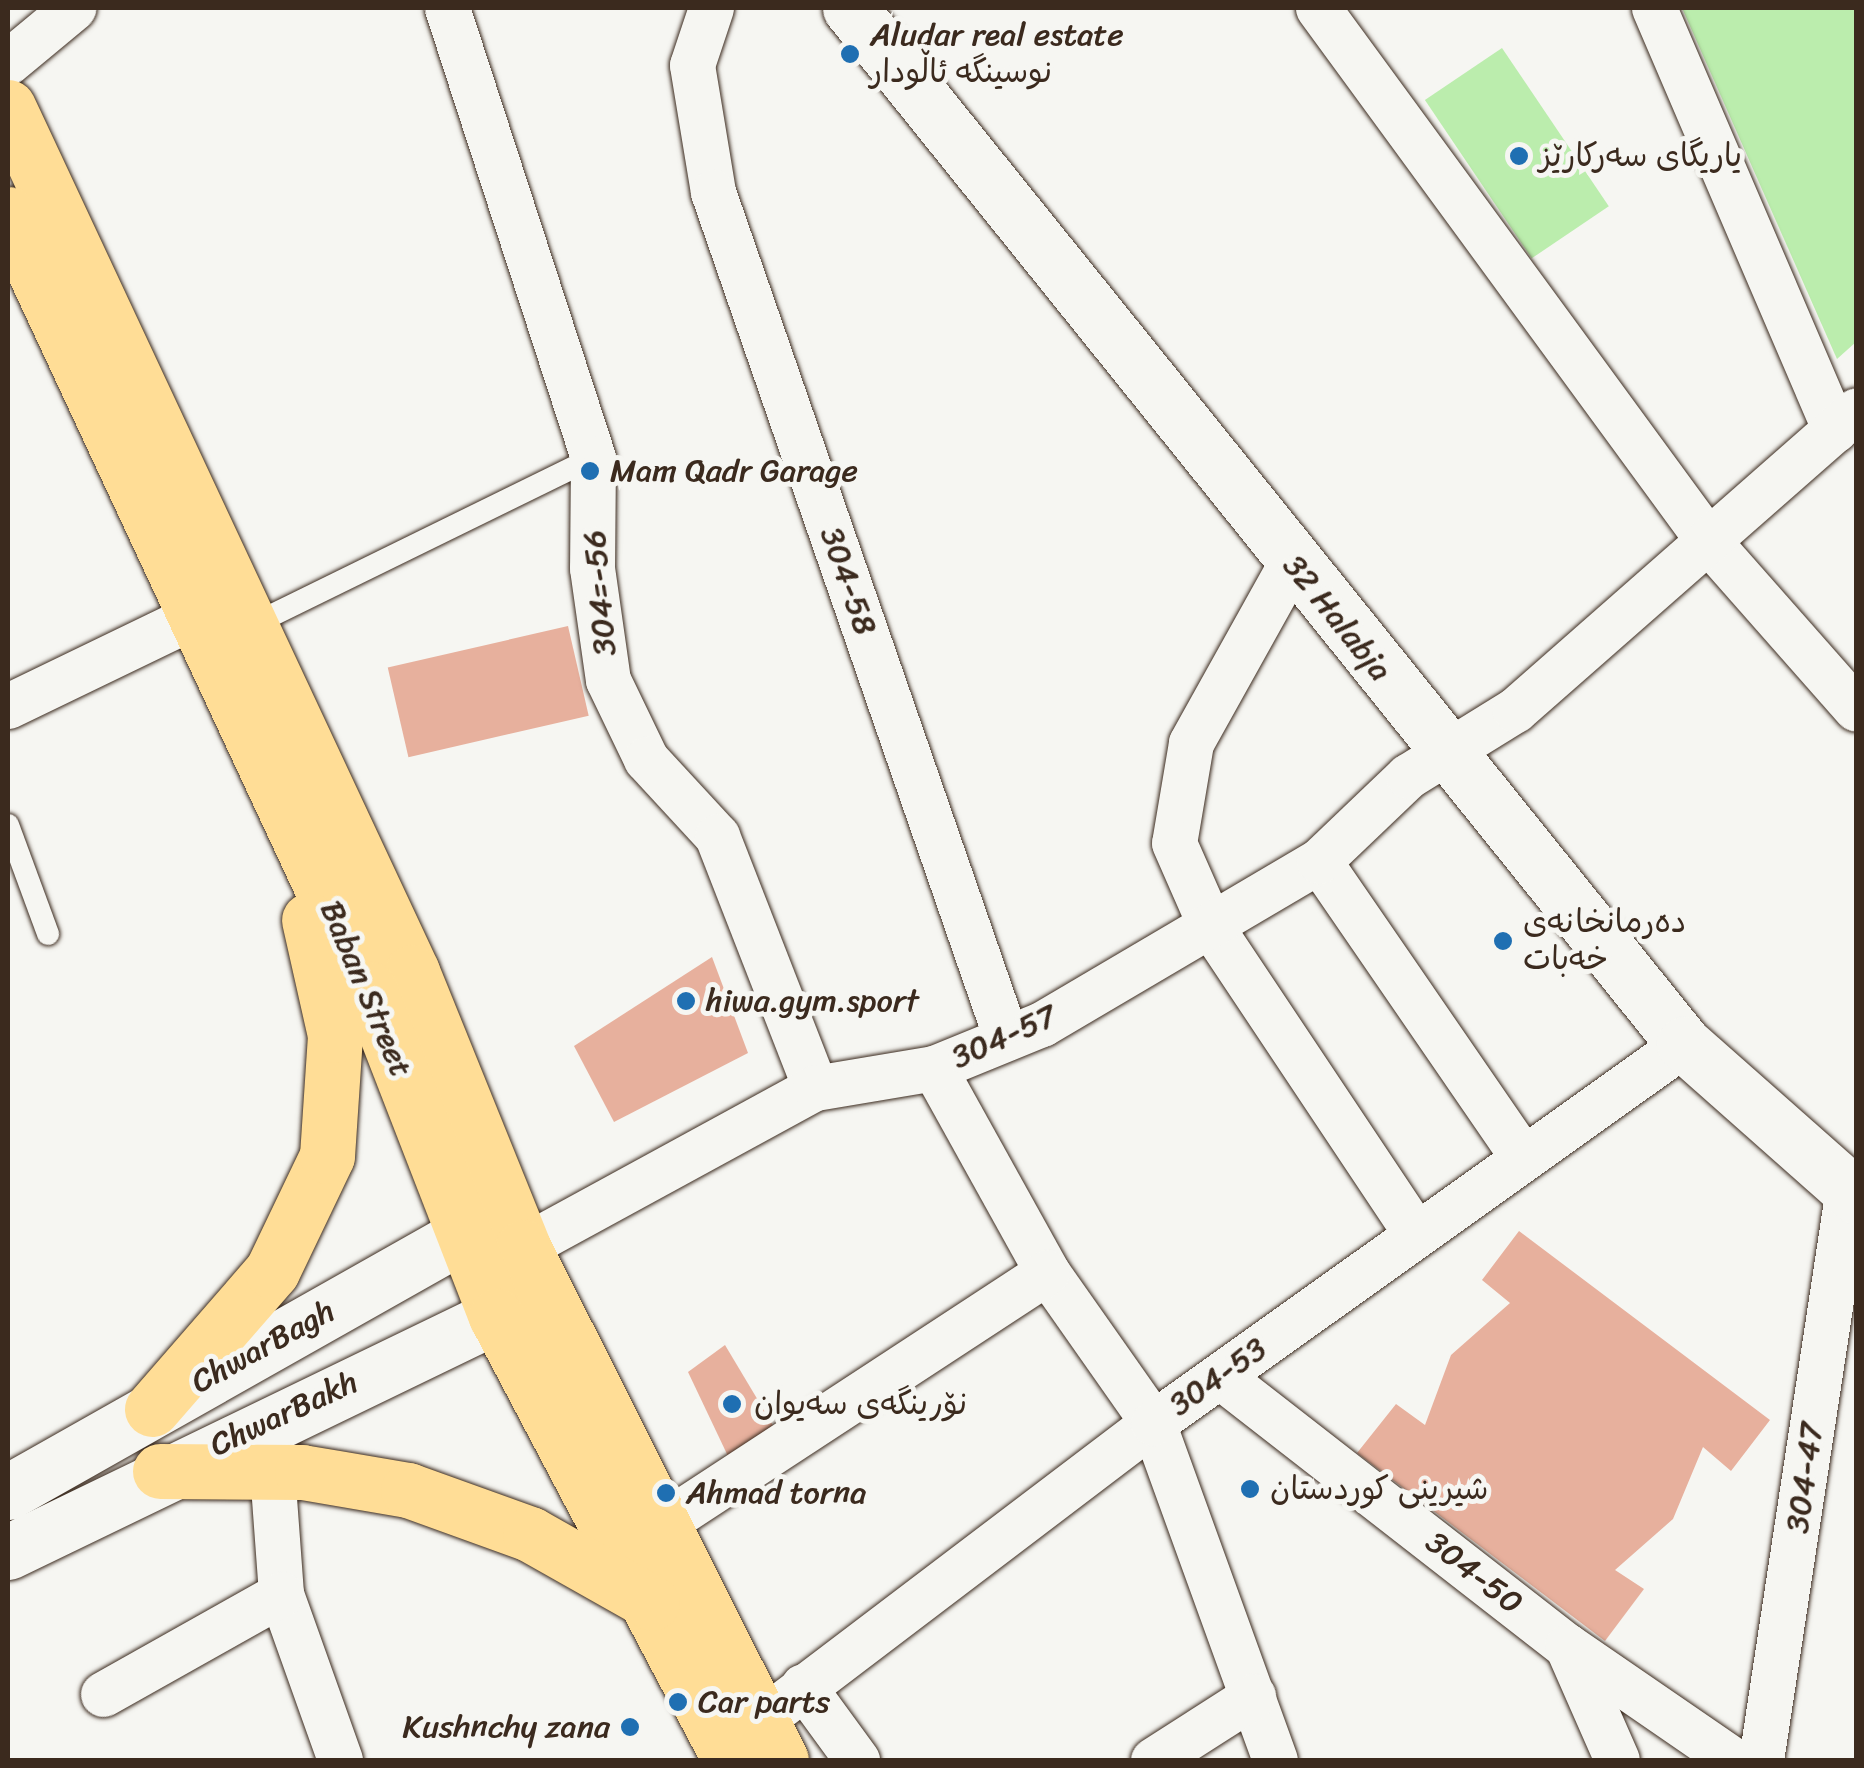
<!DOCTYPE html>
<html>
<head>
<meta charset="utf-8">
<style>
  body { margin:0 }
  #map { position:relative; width:1864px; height:1768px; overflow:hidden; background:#f6f6f2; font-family:Sriracha,"Playpen Sans Arabic",sans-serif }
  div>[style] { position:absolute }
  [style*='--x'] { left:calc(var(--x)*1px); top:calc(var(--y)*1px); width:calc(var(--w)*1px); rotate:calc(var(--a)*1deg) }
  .green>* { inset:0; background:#bbedad; transform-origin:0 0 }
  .building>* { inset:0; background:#e7b09d; transform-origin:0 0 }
  .roads { filter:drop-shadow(0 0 2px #3b2a1e) drop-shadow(0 0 2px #3b2a1e) }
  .lane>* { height:22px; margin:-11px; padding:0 11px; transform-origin:11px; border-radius:11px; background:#f6f6f2 }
  .street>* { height:45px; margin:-22.5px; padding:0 22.5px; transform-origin:22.5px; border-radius:22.5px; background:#f6f6f2 }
  .secondary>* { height:55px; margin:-27.5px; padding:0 27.5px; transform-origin:27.5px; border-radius:27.5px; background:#f6f6f2 }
  .primary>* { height:55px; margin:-27.5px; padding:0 27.5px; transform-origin:27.5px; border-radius:27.5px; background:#ffdd96 }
  .dots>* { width:28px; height:28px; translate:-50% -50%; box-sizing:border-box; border:5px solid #f6f6f2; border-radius:50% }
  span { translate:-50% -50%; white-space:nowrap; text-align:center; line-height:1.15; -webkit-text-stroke:10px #f6f6f2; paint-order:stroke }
  .poi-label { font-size:32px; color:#3b2a1e }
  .left { translate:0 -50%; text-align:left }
  .right { translate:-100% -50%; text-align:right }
  .street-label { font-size:32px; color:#3b2a1e }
  .frame { position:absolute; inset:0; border:10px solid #3b2a1e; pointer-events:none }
</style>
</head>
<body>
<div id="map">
  <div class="green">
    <div style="clip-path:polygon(1682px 8px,1856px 8px,1856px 342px,1837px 359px)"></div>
    <div style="left:1502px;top:48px;width:191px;height:93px;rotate:56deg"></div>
  </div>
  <div class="building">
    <div style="left:568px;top:626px;width:92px;height:185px;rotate:77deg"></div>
    <div style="clip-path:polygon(712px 957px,748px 1053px,614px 1122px,574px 1046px)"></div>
    <div style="clip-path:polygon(1519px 1231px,1770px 1420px,1731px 1471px,1703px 1447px,1673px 1519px,1615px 1570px,1644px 1589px,1605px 1641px,1357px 1453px,1396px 1404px,1425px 1425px,1451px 1355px,1510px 1303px,1482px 1280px)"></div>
    <div style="clip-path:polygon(725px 1345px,780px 1437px,736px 1473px,688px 1372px)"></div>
  </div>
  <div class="roads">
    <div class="lane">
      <div style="--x:252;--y:625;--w:380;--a:-26.1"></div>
      <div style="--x:8;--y:825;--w:116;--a:69.8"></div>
    </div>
    <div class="street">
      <div style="--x:447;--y:8;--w:473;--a:72"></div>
      <div style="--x:593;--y:458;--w:110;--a:90.5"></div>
      <div style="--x:592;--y:568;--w:113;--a:81.9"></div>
      <div style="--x:608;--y:680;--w:88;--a:64.3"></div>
      <div style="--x:646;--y:759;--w:105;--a:47.3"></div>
      <div style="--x:717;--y:836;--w:270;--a:68.7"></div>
      <div style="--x:711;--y:8;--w:60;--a:108.4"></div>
      <div style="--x:692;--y:65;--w:129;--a:80.6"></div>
      <div style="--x:713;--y:192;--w:892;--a:70.89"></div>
      <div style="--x:1318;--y:8;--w:662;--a:53.79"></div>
      <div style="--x:1709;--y:542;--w:222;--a:48.6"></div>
      <div style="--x:1654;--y:8;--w:459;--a:66.8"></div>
      <div style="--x:8;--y:62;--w:85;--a:-39.7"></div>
      <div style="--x:1291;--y:563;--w:206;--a:119.1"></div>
      <div style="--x:1191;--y:743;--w:101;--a:99.6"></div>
      <div style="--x:1174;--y:843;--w:90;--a:66.3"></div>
      <div style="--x:1210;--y:925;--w:371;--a:56.3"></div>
      <div style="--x:8;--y:706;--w:211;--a:-25.8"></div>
      <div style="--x:1319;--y:861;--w:358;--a:55.5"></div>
      <div style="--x:934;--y:1068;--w:233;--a:61"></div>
      <div style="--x:1047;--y:1272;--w:184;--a:54.9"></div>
      <div style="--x:1153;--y:1423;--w:358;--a:70.1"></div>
      <div style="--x:523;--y:1247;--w:332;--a:-28.6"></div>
      <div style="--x:815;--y:1088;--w:121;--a:-9.5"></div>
      <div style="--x:934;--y:1068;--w:117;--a:-22.2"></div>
      <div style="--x:1042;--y:1024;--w:321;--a:-30.5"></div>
      <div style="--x:1319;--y:861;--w:123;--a:-43.7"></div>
      <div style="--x:1408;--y:776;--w:126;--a:-31.7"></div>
      <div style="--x:1515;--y:710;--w:454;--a:-41.3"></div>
      <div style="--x:1221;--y:1377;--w:438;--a:37.9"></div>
      <div style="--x:1567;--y:1646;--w:201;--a:34.5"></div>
      <div style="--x:272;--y:1471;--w:123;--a:85.8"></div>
      <div style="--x:281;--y:1594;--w:176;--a:70.4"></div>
      <div style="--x:662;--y:1524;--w:460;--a:-33.2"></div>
      <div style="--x:1567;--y:1646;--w:124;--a:66.3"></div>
      <div style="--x:803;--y:1686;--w:92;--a:53.9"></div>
      <div style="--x:103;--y:1694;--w:204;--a:-29.3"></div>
      <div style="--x:760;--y:1721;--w:493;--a:-37.2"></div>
      <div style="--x:1153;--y:1423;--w:652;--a:-35.52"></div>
      <div style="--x:1153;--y:1760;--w:119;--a:-32.6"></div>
      <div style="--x:1761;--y:1760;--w:572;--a:-81.35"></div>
    </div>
    <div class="secondary">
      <div style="--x:850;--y:8;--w:1330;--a:51.17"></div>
      <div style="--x:1684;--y:1044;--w:230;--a:41.5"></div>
      <div style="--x:8;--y:1492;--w:525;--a:-29.45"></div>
      <div style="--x:465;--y:1234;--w:59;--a:12.6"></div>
      <div style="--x:523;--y:1247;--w:39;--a:100"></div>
      <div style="--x:516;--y:1285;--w:37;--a:123"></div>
      <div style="--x:496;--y:1316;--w:542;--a:154.19"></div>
    </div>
    <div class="primary">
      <div style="--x:8;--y:107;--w:955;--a:64.96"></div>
      <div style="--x:412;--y:972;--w:297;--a:68"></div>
      <div style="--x:523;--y:1247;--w:574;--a:63.3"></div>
      <div style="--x:8;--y:214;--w:855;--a:65.02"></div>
      <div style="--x:369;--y:989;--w:351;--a:68.8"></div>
      <div style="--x:496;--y:1316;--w:502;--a:62.21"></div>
      <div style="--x:152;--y:1409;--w:183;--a:-49"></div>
      <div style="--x:272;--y:1271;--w:127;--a:-64.4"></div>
      <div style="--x:327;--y:1156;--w:121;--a:-86.2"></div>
      <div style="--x:335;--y:1035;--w:118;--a:-102.7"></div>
      <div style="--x:160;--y:1471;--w:142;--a:0.4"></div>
      <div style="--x:302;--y:1472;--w:108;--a:9.6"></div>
      <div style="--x:408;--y:1490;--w:130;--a:19.8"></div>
      <div style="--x:530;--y:1534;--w:140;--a:29.5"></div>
    </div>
  </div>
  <div class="dots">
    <div style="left:850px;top:54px;background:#1f6fb2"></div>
    <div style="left:1519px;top:156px;background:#1f6fb2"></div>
    <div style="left:590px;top:471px;background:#1f6fb2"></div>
    <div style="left:1503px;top:941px;background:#1f6fb2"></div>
    <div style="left:686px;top:1001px;background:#1f6fb2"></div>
    <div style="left:732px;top:1404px;background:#1f6fb2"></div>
    <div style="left:1250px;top:1489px;background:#1f6fb2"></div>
    <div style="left:666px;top:1493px;background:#1f6fb2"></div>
    <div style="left:678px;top:1702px;background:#1f6fb2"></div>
    <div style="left:630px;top:1727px;background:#1f6fb2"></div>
  </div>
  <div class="poi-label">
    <span class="left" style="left:870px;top:54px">Aludar real estate<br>نوسینگە ئاڵودار</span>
    <span class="left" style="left:1539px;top:156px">یاریگای سەرکارێز</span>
    <span class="left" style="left:610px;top:471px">Mam Qadr Garage</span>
    <span class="left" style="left:1523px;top:941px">دەرمانخانەی<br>خەبات</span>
    <span class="left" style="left:706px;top:1001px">hiwa.gym.sport</span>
    <span class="left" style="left:754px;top:1404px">نۆرینگەی سەیوان</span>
    <span class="left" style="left:1270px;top:1489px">شیرینی کوردستان</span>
    <span class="left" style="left:686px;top:1493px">Ahmad torna</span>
    <span class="left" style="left:698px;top:1702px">Car parts</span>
    <span class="right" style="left:610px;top:1727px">Kushnchy zana</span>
  </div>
  <div class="street-label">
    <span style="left:848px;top:581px;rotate:71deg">304-58</span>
    <span style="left:600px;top:593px;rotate:-95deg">304=-56</span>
    <span style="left:1337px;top:618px;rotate:51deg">32 Halabja</span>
    <span style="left:366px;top:989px;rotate:67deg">Baban Street</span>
    <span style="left:1004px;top:1037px;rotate:-24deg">304-57</span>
    <span style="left:263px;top:1347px;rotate:-29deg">ChwarBagh</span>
    <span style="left:1218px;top:1377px;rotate:-35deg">304-53</span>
    <span style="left:284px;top:1414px;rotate:-25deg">ChwarBakh</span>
    <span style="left:1805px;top:1478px;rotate:-82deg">304-47</span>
    <span style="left:1474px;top:1573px;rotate:38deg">304-50</span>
  </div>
  <div class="frame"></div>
</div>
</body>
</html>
